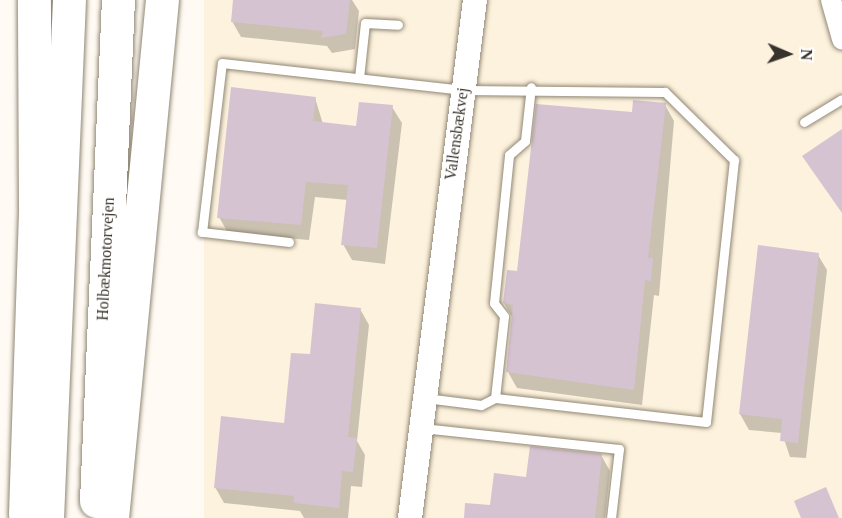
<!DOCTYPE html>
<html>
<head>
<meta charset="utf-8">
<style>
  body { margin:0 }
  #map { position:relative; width:842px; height:518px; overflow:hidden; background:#fffaf3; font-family:"Times New Roman",serif }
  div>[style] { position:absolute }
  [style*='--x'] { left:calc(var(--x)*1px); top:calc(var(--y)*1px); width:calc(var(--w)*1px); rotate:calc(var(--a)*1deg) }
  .built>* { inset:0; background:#fdf2dd; transform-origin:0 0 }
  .shadow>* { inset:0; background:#0003 }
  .building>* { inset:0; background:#d6c3d2 }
  .roads { filter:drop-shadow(0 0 2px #908775) drop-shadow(0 0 2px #908775) }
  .service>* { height:9px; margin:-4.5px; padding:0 4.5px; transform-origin:4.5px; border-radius:4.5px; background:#fff }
  .minor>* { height:20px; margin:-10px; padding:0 10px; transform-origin:10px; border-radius:10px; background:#fff }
  .tertiary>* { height:24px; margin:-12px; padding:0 12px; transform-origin:12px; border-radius:12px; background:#fff }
  .motorway>* { height:33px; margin:-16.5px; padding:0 16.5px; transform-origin:16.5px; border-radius:16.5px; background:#fff }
  span { translate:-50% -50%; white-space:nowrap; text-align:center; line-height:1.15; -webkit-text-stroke:5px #fff; paint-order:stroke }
  .street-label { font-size:16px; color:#37332c }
  .north { position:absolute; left:758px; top:24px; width:60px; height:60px; -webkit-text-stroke:4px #fff; paint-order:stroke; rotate:92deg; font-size:16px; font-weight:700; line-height:24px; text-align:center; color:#37332c }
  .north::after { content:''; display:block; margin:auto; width:21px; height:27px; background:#37332c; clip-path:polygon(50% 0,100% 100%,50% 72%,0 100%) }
</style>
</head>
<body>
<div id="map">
  <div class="built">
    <div style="left:204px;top:0;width:638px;height:520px"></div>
  </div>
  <div class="shadow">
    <div style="clip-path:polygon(235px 0,352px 0,359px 11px,355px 49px,332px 53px,327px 46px,241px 37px,232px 21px)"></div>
    <div style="clip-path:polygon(315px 98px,323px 124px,357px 128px,392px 107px,402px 123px,385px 264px,352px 260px,343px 244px,348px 200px,315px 197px,309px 240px,228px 233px,219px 217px)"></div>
    <div style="clip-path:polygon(665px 105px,674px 121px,659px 296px,654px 295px,642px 405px,517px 388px,508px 372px,513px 319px,504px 303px,519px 273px,633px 114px)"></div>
    <div style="clip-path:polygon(818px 255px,827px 270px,806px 458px,790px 457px,782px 433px,749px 430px,740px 414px)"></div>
    <div style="clip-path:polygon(360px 309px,369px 325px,357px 441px,365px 455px,362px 487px,351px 486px,348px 518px,304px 518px,300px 511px,224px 503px,215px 487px,285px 425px,311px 356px)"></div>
    <div style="clip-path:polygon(601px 455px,610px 471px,605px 518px,466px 518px,492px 507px,528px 478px)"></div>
  </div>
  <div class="building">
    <div style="clip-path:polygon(233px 0,350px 0,346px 34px,321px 38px,323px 31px,231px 22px)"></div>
    <div style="clip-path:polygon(231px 87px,316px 97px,313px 121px,356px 126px,359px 102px,393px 105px,377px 248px,341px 245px,348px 185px,306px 182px,301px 225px,217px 218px)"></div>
    <div style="clip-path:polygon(633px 100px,666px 103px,648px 258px,653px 258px,651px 281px,645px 280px,634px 390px,506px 372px,513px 305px,503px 303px,507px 270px,517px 271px,536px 104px,632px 112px)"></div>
    <div style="clip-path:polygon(842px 129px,842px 213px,802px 156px)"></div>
    <div style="clip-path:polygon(758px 245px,819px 253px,798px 443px,780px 441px,782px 419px,739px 414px)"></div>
    <div style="clip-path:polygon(315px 303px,361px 308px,348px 437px,357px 438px,353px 472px,342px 471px,339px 508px,294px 503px,294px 496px,214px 488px,221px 416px,284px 423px,291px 353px,310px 354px)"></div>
    <div style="clip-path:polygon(530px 446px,602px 454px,595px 518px,464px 518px,465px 503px,490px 505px,494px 473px,526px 477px)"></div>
    <div style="clip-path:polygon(826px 487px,839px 518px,801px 518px,794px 501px)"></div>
  </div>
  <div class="roads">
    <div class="service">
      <div style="--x:359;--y:78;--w:55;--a:-83.8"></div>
      <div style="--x:365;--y:23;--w:33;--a:3"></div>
      <div style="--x:804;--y:122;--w:44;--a:-31.2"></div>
      <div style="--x:289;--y:242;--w:88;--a:-173.4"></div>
      <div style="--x:202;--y:232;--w:170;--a:-83.3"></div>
      <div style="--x:222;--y:63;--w:243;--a:6.4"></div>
      <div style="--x:463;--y:90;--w:202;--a:0.6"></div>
      <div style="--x:665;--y:92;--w:97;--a:44.6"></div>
      <div style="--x:734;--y:160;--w:263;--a:96.1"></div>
      <div style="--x:706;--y:422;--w:212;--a:-173.5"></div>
      <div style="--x:495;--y:398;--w:16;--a:153"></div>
      <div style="--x:481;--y:405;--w:56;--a:-172.9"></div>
      <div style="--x:495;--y:398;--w:82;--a:-83.7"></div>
      <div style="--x:504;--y:316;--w:16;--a:-128"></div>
      <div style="--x:494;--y:303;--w:149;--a:-84.2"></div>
      <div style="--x:509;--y:155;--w:21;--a:-41"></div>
      <div style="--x:525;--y:141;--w:54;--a:-83.7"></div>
      <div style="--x:422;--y:428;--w:198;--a:6.1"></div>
      <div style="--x:619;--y:449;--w:69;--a:96.6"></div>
    </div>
    <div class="minor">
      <div style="--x:831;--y:0;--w:41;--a:74.2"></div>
    </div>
    <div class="tertiary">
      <div style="--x:410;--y:518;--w:522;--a:-82.85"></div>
    </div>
    <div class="motorway">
      <div style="--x:96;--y:501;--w:501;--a:-87.49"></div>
      <div style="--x:25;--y:514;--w:308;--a:-88.1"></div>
      <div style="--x:35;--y:206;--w:206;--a:-90.3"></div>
      <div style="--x:47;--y:518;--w:518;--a:-87.57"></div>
      <div style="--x:112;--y:518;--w:520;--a:-84.49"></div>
    </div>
  </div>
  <div class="street-label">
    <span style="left:457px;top:134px;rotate:-82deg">Vallensbækvej</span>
    <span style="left:106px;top:259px;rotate:-87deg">Holbækmotorvejen</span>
  </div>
  <div class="north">N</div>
</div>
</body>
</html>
